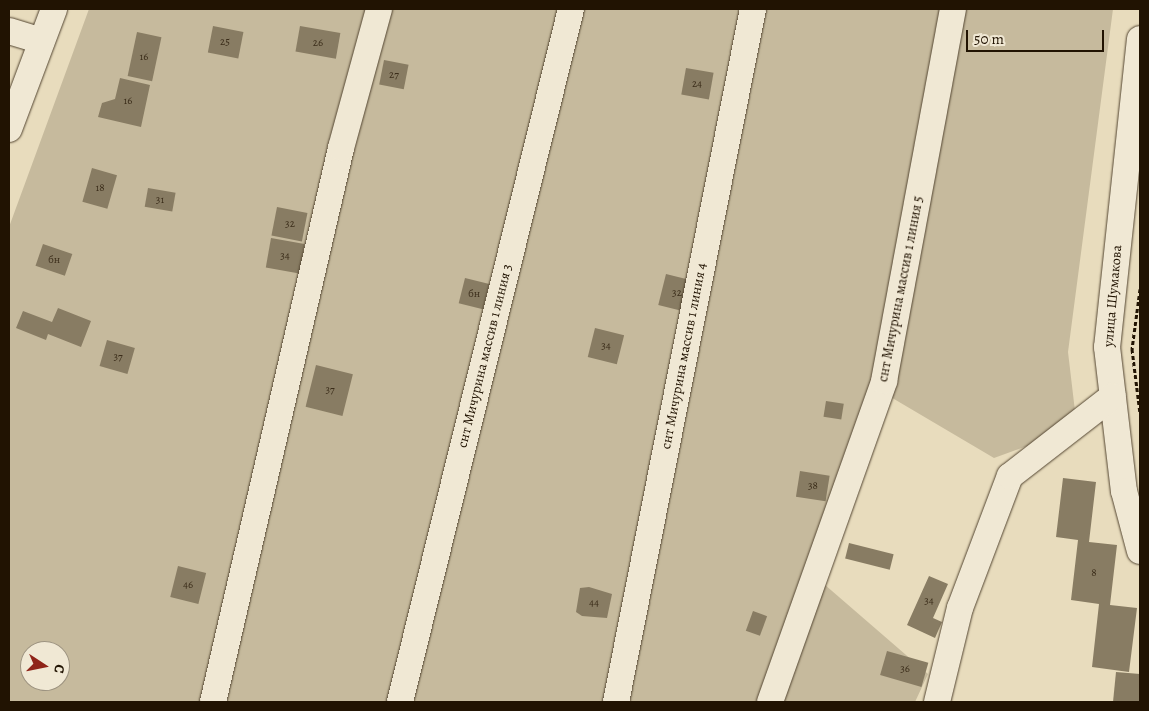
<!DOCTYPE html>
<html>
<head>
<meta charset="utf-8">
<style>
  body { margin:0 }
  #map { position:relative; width:1149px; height:711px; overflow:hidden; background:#e8dcbd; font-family:Alegreya,serif }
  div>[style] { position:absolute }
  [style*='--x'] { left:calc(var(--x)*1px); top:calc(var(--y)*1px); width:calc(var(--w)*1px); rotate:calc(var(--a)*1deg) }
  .green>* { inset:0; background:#c6ba9d }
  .building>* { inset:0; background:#887c63; transform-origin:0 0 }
  .path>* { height:3px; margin-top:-1.5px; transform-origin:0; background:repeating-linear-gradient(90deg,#211302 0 4px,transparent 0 6.5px) }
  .roads { filter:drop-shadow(0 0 1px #534531) drop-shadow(0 0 1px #534531) }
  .minor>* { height:26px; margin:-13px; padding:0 13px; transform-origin:13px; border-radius:13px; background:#f0e8d4 }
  span { translate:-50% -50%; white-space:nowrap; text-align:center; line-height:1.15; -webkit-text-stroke:4.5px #f0e8d4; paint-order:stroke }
  .number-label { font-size:11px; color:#3b2d1a }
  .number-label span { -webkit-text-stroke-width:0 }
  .street-label { font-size:14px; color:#211302 }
  .frame { position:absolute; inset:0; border:10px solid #211302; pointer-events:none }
  .north { position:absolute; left:20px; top:641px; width:50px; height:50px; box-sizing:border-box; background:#f0e8d4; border:1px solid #9d9380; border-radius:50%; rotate:101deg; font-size:14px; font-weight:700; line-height:20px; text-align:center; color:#211302 }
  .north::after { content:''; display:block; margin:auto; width:18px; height:22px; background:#8f2418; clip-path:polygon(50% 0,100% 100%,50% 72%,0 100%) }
  .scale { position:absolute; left:966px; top:30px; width:138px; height:22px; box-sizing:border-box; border:2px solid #211302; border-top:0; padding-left:6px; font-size:15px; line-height:18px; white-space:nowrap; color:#211302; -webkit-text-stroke:4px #f0e8d4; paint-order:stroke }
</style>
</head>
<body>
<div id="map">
  <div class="green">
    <div style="clip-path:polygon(evenodd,89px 9px,1113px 9px,1068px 352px,1077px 428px,994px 458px,872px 386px,817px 578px,928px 674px,915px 702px,9px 702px,9px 227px,89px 9px,30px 651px,60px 651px,60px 681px,30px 681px,30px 651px)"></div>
  </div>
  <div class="building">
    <div style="left:213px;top:26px;width:31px;height:27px;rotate:11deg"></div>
    <div style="left:300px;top:26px;width:41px;height:26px;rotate:10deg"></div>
    <div style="left:137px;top:32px;width:25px;height:45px;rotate:12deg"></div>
    <div style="left:384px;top:60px;width:25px;height:25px;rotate:11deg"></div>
    <div style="left:686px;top:68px;width:28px;height:27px;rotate:10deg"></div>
    <div style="clip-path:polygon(120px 78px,150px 85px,141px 127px,98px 117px,102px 103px,115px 99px)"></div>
    <div style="left:92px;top:168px;width:26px;height:35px;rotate:16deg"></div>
    <div style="left:148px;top:188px;width:28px;height:19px;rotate:10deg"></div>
    <div style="left:277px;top:207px;width:31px;height:29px;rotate:11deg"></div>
    <div style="left:271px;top:238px;width:34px;height:30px;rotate:10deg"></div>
    <div style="left:43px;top:244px;width:31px;height:23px;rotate:19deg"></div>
    <div style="left:666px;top:274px;width:30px;height:32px;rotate:14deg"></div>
    <div style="left:465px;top:278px;width:25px;height:26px;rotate:14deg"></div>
    <div style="clip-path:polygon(58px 308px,91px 321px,81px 347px,48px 334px,46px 340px,16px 328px,23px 311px,52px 322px)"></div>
    <div style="left:595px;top:328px;width:30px;height:30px;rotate:14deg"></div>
    <div style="left:107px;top:340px;width:29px;height:27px;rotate:16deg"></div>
    <div style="left:316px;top:365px;width:38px;height:43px;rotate:14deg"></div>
    <div style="left:826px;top:401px;width:18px;height:16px;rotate:9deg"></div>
    <div style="left:800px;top:471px;width:30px;height:26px;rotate:9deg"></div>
    <div style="clip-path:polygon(1063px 478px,1096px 482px,1089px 542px,1117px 545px,1110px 605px,1137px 608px,1129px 672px,1092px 667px,1099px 604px,1071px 600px,1078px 540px,1056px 537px)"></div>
    <div style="left:849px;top:543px;width:46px;height:16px;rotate:14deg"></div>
    <div style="left:178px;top:566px;width:29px;height:32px;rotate:14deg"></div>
    <div style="clip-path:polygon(929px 576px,948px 584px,933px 618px,942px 622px,935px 638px,907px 625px)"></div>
    <div style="clip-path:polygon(589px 587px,612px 594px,607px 618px,582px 616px,576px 612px,580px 588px)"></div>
    <div style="left:753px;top:611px;width:15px;height:21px;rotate:20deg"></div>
    <div style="left:887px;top:651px;width:43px;height:25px;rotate:16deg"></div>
    <div style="clip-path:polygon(1116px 672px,1140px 674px,1140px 702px,1113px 702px)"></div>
  </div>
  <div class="path">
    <div style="--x:1140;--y:289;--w:61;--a:97.6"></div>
    <div style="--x:1132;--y:349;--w:64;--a:82.9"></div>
  </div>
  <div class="roads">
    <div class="minor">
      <div style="--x:9;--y:31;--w:34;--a:17"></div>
      <div style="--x:1140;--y:39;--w:310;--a:96.1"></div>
      <div style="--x:1107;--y:347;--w:145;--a:83.3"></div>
      <div style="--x:1124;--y:491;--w:62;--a:75.1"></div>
      <div style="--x:9;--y:129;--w:128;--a:-69.4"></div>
      <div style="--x:213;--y:702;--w:569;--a:-76.99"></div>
      <div style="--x:341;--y:148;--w:144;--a:-74.7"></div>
      <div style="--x:400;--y:702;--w:714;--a:-76.14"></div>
      <div style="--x:616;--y:702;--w:706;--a:-78.82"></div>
      <div style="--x:770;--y:702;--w:341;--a:-70.4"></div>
      <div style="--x:884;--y:381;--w:378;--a:-79.5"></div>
      <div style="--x:937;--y:702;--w:97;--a:-76.3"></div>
      <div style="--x:960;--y:608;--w:141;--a:-69.3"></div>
      <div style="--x:1010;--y:476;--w:130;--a:-37.8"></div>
    </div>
  </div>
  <div class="number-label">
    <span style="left:225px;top:42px">25</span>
    <span style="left:318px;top:43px">26</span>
    <span style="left:144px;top:57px">16</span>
    <span style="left:394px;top:75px">27</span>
    <span style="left:697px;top:84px">24</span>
    <span style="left:128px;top:101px">16</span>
    <span style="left:100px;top:188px">18</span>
    <span style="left:160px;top:200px">31</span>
    <span style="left:290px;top:224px">32</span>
    <span style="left:285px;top:256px">34</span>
    <span style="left:54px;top:260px">бн</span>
    <span style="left:677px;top:293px">32</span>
    <span style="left:474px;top:294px">бн</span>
    <span style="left:606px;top:346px">34</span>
    <span style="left:118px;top:357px">37</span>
    <span style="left:330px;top:390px">37</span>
    <span style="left:813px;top:486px">38</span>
    <span style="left:1094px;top:573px">8</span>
    <span style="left:188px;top:585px">46</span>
    <span style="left:929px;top:601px">34</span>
    <span style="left:594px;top:603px">44</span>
    <span style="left:905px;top:669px">36</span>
  </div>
  <div class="street-label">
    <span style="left:901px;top:289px;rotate:-79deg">снт Мичурина массив 1 линия 5</span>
    <span style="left:1113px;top:296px;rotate:-85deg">улица Шумакова</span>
    <span style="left:485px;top:356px;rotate:-76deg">снт Мичурина массив 1 линия 3</span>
    <span style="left:684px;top:356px;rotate:-79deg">снт Мичурина массив 1 линия 4</span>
  </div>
  <div class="frame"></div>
  <div class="north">С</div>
  <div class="scale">50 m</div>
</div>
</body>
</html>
